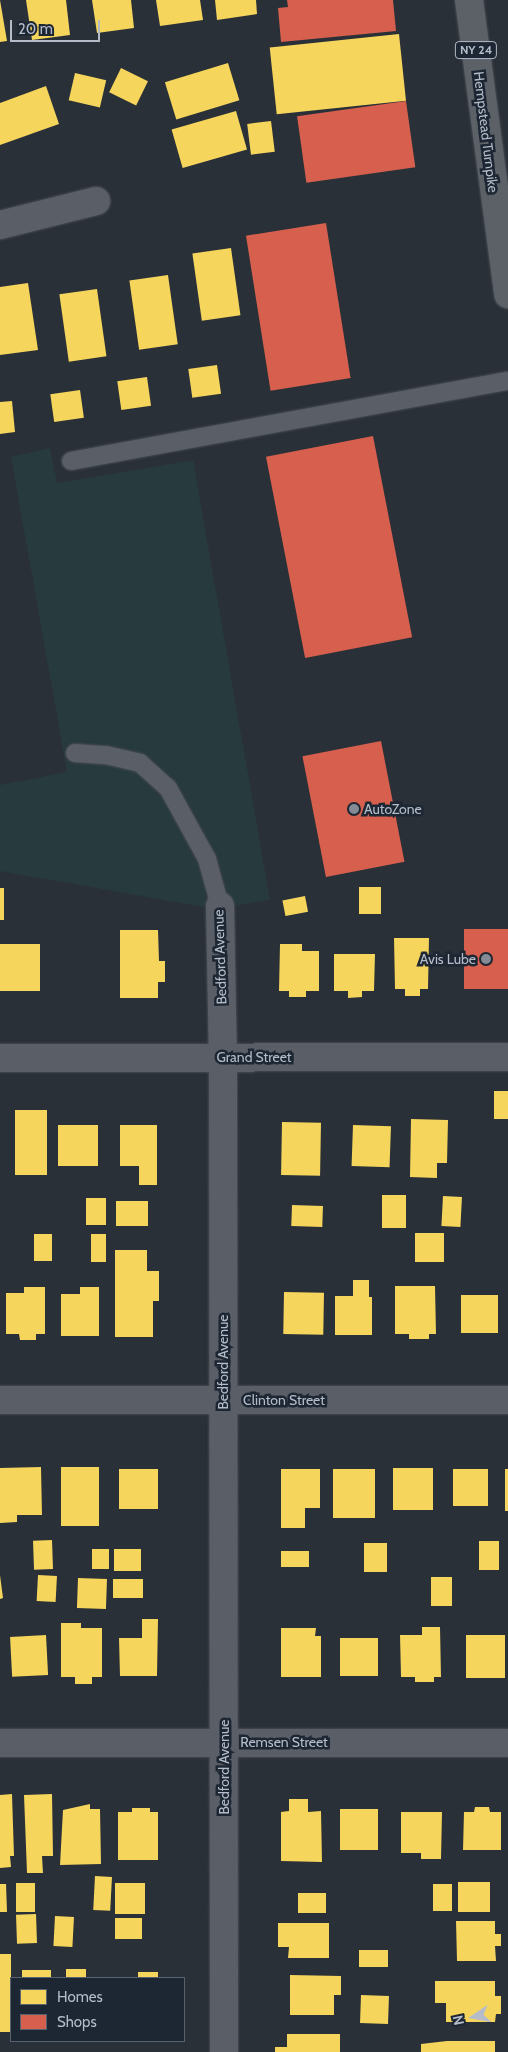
<!DOCTYPE html>
<html>
<head>
<meta charset="utf-8">
<style>
  body { margin:0 }
  #map { position:relative; width:508px; height:2052px; overflow:hidden; background:#2a3038; font-family:Cabin,sans-serif }
  div>[style] { position:absolute }
  [style*='--x'] { left:calc(var(--x)*1px); top:calc(var(--y)*1px); width:calc(var(--w)*1px); rotate:calc(var(--a)*1deg) }
  .green>* { inset:0; background:#273a3e }
  .homes>* { inset:0; background:#f6d55c; transform-origin:0 0 }
  .shops>* { inset:0; background:#d6604d; transform-origin:0 0 }
  .roads { filter:drop-shadow(0 0 1px #484c53) drop-shadow(0 0 1px #484c53) }
  .lane>* { height:18px; margin:-9px; padding:0 9px; transform-origin:9px; border-radius:9px; background:#5a5e66 }
  .street>* { height:28px; margin:-14px; padding:0 14px; transform-origin:14px; border-radius:14px; background:#5a5e66 }
  .primary>* { height:28px; margin:-14px; padding:0 14px; transform-origin:14px; border-radius:14px; background:#5c6168 }
  .dots>* { width:14px; height:14px; translate:-50% -50%; box-sizing:border-box; border:2px solid #1d2633; border-radius:50% }
  span { translate:-50% -50%; white-space:nowrap; text-align:center; line-height:1.15; -webkit-text-stroke:5px #1d2633; paint-order:stroke }
  .shield-label span { padding:1px 4px; background:#1d2633; border:1px solid; border-radius:4px; -webkit-text-stroke-width:0 }
  .shield-label { font-size:12px; color:#b4bcc9; font-weight:700 }
  .street-label { font-size:14px; color:#b4bcc9 }
  .poi-label { font-size:14px; color:#b4bcc9 }
  .left { translate:0 -50%; text-align:left }
  .right { translate:-100% -50%; text-align:right }
  .legend { position:absolute; left:10px; top:1977px; width:175px; height:65px; box-sizing:border-box; background:#1d2633; border:1px solid #59626f; margin:0; padding:6px 9px; list-style:none; font-size:15px; color:#b4bcc9 }
  .legend li { display:flex; align-items:center; gap:10px; height:25px }
  .legend b { width:25px; border:1px solid #59626f }
  .north { position:absolute; left:448px; top:1992px; width:50px; height:50px; -webkit-text-stroke:4px #1d2633; paint-order:stroke; rotate:258deg; font-size:14px; font-weight:700; line-height:20px; text-align:center; color:#b4bcc9 }
  .north::after { content:''; display:block; margin:auto; width:18px; height:22px; background:#b4bcc9; clip-path:polygon(50% 0,100% 100%,50% 72%,0 100%) }
  .scale { position:absolute; left:10px; top:20px; width:90px; height:22px; box-sizing:border-box; border:2px solid #b4bcc9; border-top:0; padding-left:6px; font-size:15px; line-height:18px; white-space:nowrap; color:#b4bcc9; -webkit-text-stroke:4px #1d2633; paint-order:stroke }
</style>
</head>
<body>
<div id="map">
  <div class="green">
    <div style="clip-path:polygon(50px 448px,57px 483px,193px 460px,270px 900px,216px 909px,0 871px,0 785px,67px 772px,11px 457px)"></div>
  </div>
  <div class="homes">
    <div style="clip-path:polygon(0 0,7px 41px,0 42px)"></div>
    <div style="clip-path:polygon(26px 0,66px 0,70px 35px,32px 40px)"></div>
    <div style="clip-path:polygon(92px 0,131px 0,134px 28px,97px 33px)"></div>
    <div style="clip-path:polygon(156px 0,200px 0,203px 20px,160px 26px)"></div>
    <div style="clip-path:polygon(215px 0,256px 0,257px 14px,217px 20px)"></div>
    <div style="left:399px;top:34px;width:67px;height:130px;rotate:84deg"></div>
    <div style="left:228px;top:63px;width:39px;height:66px;rotate:73deg"></div>
    <div style="left:121px;top:68px;width:30px;height:27px;rotate:26deg"></div>
    <div style="left:75px;top:73px;width:32px;height:28px;rotate:13deg"></div>
    <div style="clip-path:polygon(46px 86px,59px 124px,0 145px,0 103px)"></div>
    <div style="left:236px;top:111px;width:40px;height:67px;rotate:74deg"></div>
    <div style="left:271px;top:121px;width:31px;height:24px;rotate:83deg"></div>
    <div style="left:231px;top:248px;width:68px;height:39px;rotate:82deg"></div>
    <div style="left:168px;top:275px;width:70px;height:39px;rotate:82deg"></div>
    <div style="clip-path:polygon(28px 283px,38px 350px,0 355px,0 287px)"></div>
    <div style="left:97px;top:289px;width:68px;height:38px;rotate:82deg"></div>
    <div style="left:217px;top:365px;width:29px;height:29px;rotate:82deg"></div>
    <div style="left:147px;top:377px;width:29px;height:30px;rotate:82deg"></div>
    <div style="left:80px;top:390px;width:28px;height:30px;rotate:82deg"></div>
    <div style="clip-path:polygon(12px 401px,15px 432px,0 434px,0 402px)"></div>
    <div style="left:359px;top:887px;width:22px;height:27px"></div>
    <div style="left:0;top:888px;width:4px;height:32px"></div>
    <div style="left:305px;top:896px;width:16px;height:23px;rotate:79deg"></div>
    <div style="clip-path:polygon(120px 930px,158px 930px,159px 961px,165px 961px,165px 982px,158px 982px,158px 998px,120px 998px)"></div>
    <div style="clip-path:polygon(394px 938px,429px 938px,428px 989px,420px 989px,420px 996px,405px 996px,405px 989px,395px 989px)"></div>
    <div style="left:0;top:944px;width:40px;height:47px"></div>
    <div style="clip-path:polygon(280px 944px,302px 944px,302px 951px,319px 951px,319px 991px,306px 991px,306px 997px,289px 997px,289px 991px,279px 991px)"></div>
    <div style="clip-path:polygon(334px 954px,375px 954px,374px 991px,362px 991px,362px 997px,348px 998px,348px 991px,334px 991px)"></div>
    <div style="left:494px;top:1091px;width:14px;height:28px"></div>
    <div style="left:15px;top:1110px;width:32px;height:65px"></div>
    <div style="clip-path:polygon(411px 1119px,448px 1120px,447px 1163px,437px 1163px,437px 1178px,410px 1177px)"></div>
    <div style="left:282px;top:1122px;width:39px;height:53px;rotate:1deg"></div>
    <div style="left:58px;top:1125px;width:40px;height:41px"></div>
    <div style="clip-path:polygon(120px 1125px,157px 1125px,157px 1185px,139px 1185px,139px 1166px,120px 1166px)"></div>
    <div style="left:353px;top:1125px;width:38px;height:41px;rotate:2deg"></div>
    <div style="left:382px;top:1195px;width:24px;height:33px"></div>
    <div style="left:443px;top:1196px;width:19px;height:30px;rotate:3deg"></div>
    <div style="left:86px;top:1198px;width:20px;height:27px"></div>
    <div style="left:116px;top:1201px;width:32px;height:25px"></div>
    <div style="left:292px;top:1205px;width:31px;height:21px;rotate:2deg"></div>
    <div style="left:415px;top:1233px;width:29px;height:29px"></div>
    <div style="left:34px;top:1234px;width:18px;height:27px"></div>
    <div style="left:91px;top:1234px;width:15px;height:28px"></div>
    <div style="clip-path:polygon(115px 1250px,147px 1250px,147px 1271px,159px 1271px,159px 1301px,153px 1301px,153px 1337px,115px 1337px)"></div>
    <div style="clip-path:polygon(353px 1280px,369px 1280px,369px 1297px,372px 1297px,372px 1335px,335px 1335px,335px 1296px,353px 1296px)"></div>
    <div style="clip-path:polygon(395px 1286px,435px 1286px,436px 1334px,429px 1334px,429px 1339px,409px 1339px,409px 1334px,395px 1334px)"></div>
    <div style="clip-path:polygon(24px 1287px,45px 1287px,45px 1334px,36px 1334px,36px 1340px,20px 1340px,19px 1334px,6px 1334px,6px 1293px,24px 1293px)"></div>
    <div style="clip-path:polygon(80px 1287px,99px 1287px,99px 1336px,61px 1336px,61px 1294px,80px 1294px)"></div>
    <div style="left:284px;top:1292px;width:40px;height:42px;rotate:1deg"></div>
    <div style="left:461px;top:1295px;width:37px;height:38px"></div>
    <div style="clip-path:polygon(41px 1467px,42px 1515px,17px 1515px,17px 1522px,0 1523px,0 1468px)"></div>
    <div style="left:99px;top:1467px;width:59px;height:38px;rotate:90deg"></div>
    <div style="left:393px;top:1468px;width:40px;height:42px"></div>
    <div style="left:119px;top:1469px;width:39px;height:40px"></div>
    <div style="clip-path:polygon(281px 1469px,320px 1469px,320px 1508px,305px 1508px,305px 1528px,281px 1528px)"></div>
    <div style="left:333px;top:1469px;width:42px;height:49px"></div>
    <div style="left:453px;top:1469px;width:35px;height:37px"></div>
    <div style="left:505px;top:1469px;width:3px;height:42px"></div>
    <div style="left:52px;top:1540px;width:29px;height:19px;rotate:88deg"></div>
    <div style="left:479px;top:1541px;width:20px;height:29px"></div>
    <div style="left:364px;top:1543px;width:23px;height:29px"></div>
    <div style="left:92px;top:1549px;width:17px;height:20px"></div>
    <div style="left:114px;top:1549px;width:27px;height:22px"></div>
    <div style="left:281px;top:1551px;width:28px;height:16px"></div>
    <div style="clip-path:polygon(0 1575px,3px 1598px,0 1599px)"></div>
    <div style="left:38px;top:1575px;width:19px;height:26px;rotate:3deg"></div>
    <div style="left:431px;top:1577px;width:21px;height:29px"></div>
    <div style="left:78px;top:1578px;width:29px;height:30px;rotate:2deg"></div>
    <div style="left:113px;top:1579px;width:30px;height:19px"></div>
    <div style="clip-path:polygon(142px 1619px,158px 1619px,157px 1676px,120px 1676px,119px 1638px,142px 1638px)"></div>
    <div style="clip-path:polygon(61px 1623px,81px 1623px,81px 1628px,102px 1628px,102px 1677px,92px 1677px,92px 1684px,75px 1684px,75px 1677px,61px 1677px)"></div>
    <div style="clip-path:polygon(422px 1627px,440px 1627px,441px 1677px,434px 1677px,434px 1682px,415px 1682px,415px 1677px,401px 1677px,400px 1635px,422px 1635px)"></div>
    <div style="clip-path:polygon(281px 1628px,316px 1628px,315px 1636px,321px 1636px,321px 1677px,281px 1677px)"></div>
    <div style="left:46px;top:1635px;width:40px;height:36px;rotate:87deg"></div>
    <div style="left:466px;top:1635px;width:39px;height:43px"></div>
    <div style="left:340px;top:1638px;width:38px;height:38px"></div>
    <div style="clip-path:polygon(12px 1794px,14px 1856px,10px 1856px,11px 1867px,0 1868px,0 1795px)"></div>
    <div style="clip-path:polygon(52px 1794px,53px 1856px,42px 1856px,43px 1873px,27px 1873px,24px 1795px)"></div>
    <div style="clip-path:polygon(289px 1799px,308px 1799px,308px 1812px,321px 1811px,322px 1862px,281px 1861px,281px 1812px,289px 1811px)"></div>
    <div style="clip-path:polygon(90px 1804px,90px 1809px,100px 1809px,101px 1864px,60px 1865px,63px 1810px)"></div>
    <div style="clip-path:polygon(475px 1807px,489px 1807px,490px 1812px,501px 1812px,501px 1850px,463px 1850px,464px 1812px,474px 1812px)"></div>
    <div style="clip-path:polygon(132px 1808px,150px 1808px,150px 1812px,158px 1812px,158px 1860px,118px 1860px,118px 1812px,132px 1812px)"></div>
    <div style="left:340px;top:1809px;width:38px;height:41px"></div>
    <div style="clip-path:polygon(401px 1812px,442px 1812px,441px 1859px,421px 1859px,421px 1853px,401px 1853px)"></div>
    <div style="left:95px;top:1876px;width:17px;height:34px;rotate:3deg"></div>
    <div style="left:458px;top:1882px;width:32px;height:30px"></div>
    <div style="left:16px;top:1883px;width:19px;height:29px"></div>
    <div style="left:115px;top:1883px;width:30px;height:31px"></div>
    <div style="clip-path:polygon(0 1884px,6px 1884px,7px 1912px,0 1912px)"></div>
    <div style="left:433px;top:1884px;width:19px;height:27px"></div>
    <div style="left:298px;top:1893px;width:28px;height:20px"></div>
    <div style="left:36px;top:1914px;width:29px;height:20px;rotate:88deg"></div>
    <div style="left:55px;top:1916px;width:19px;height:30px;rotate:3deg"></div>
    <div style="left:115px;top:1918px;width:27px;height:21px"></div>
    <div style="clip-path:polygon(456px 1921px,495px 1921px,495px 1934px,501px 1934px,501px 1946px,495px 1946px,496px 1961px,457px 1961px)"></div>
    <div style="clip-path:polygon(278px 1923px,329px 1923px,329px 1958px,288px 1958px,289px 1947px,278px 1947px)"></div>
    <div style="left:359px;top:1950px;width:29px;height:17px"></div>
    <div style="left:0;top:1954px;width:11px;height:78px"></div>
    <div style="left:86px;top:1969px;width:9px;height:20px;rotate:90deg"></div>
    <div style="left:22px;top:1970px;width:29px;height:8px"></div>
    <div style="left:138px;top:1972px;width:20px;height:6px"></div>
    <div style="clip-path:polygon(290px 1975px,341px 1976px,341px 1995px,334px 1995px,334px 2015px,290px 2015px)"></div>
    <div style="clip-path:polygon(435px 1981px,495px 1981px,495px 1996px,501px 1996px,501px 2014px,496px 2014px,495px 2022px,446px 2022px,446px 2003px,435px 2003px)"></div>
    <div style="left:361px;top:1995px;width:28px;height:28px;rotate:2deg"></div>
    <div style="clip-path:polygon(287px 2034px,340px 2034px,340px 2052px,275px 2052px,275px 2047px,287px 2047px)"></div>
    <div style="clip-path:polygon(447px 2041px,495px 2041px,495px 2052px,421px 2052px,421px 2044px)"></div>
  </div>
  <div class="shops">
    <div style="clip-path:polygon(287px 0,393px 0,396px 31px,281px 42px,278px 8px,288px 7px)"></div>
    <div style="left:406px;top:101px;width:67px;height:110px;rotate:82deg"></div>
    <div style="left:326px;top:223px;width:157px;height:81px;rotate:81deg"></div>
    <div style="left:373px;top:436px;width:205px;height:109px;rotate:79deg"></div>
    <div style="left:381px;top:741px;width:123px;height:80px;rotate:79deg"></div>
    <div style="left:464px;top:929px;width:44px;height:60px"></div>
  </div>
  <div class="roads">
    <div class="lane">
      <div style="--x:71;--y:461;--w:444;--a:-10.4"></div>
      <div style="--x:75;--y:753;--w:31;--a:4"></div>
      <div style="--x:106;--y:755;--w:35;--a:13"></div>
      <div style="--x:140;--y:763;--w:38;--a:42"></div>
      <div style="--x:168;--y:788;--w:81;--a:61.2"></div>
      <div style="--x:207;--y:859;--w:49;--a:74.5"></div>
    </div>
    <div class="street">
      <div style="--x:0;--y:225;--w:99;--a:-14"></div>
      <div style="--x:220;--y:906;--w:151;--a:88.9"></div>
      <div style="--x:223;--y:1057;--w:995;--a:89.94"></div>
      <div style="--x:0;--y:1058;--w:508;--a:-0.11"></div>
      <div style="--x:0;--y:1400;--w:508;--a:0"></div>
      <div style="--x:0;--y:1743;--w:508;--a:0"></div>
    </div>
    <div class="primary">
      <div style="--x:469;--y:0;--w:297;--a:82.4"></div>
    </div>
  </div>
  <div class="dots">
    <div style="left:354px;top:809px;background:#848b96"></div>
    <div style="left:486px;top:959px;background:#848b96"></div>
  </div>
  <div class="shield-label">
    <span style="left:476px;top:50px">NY 24</span>
  </div>
  <div class="street-label">
    <span style="left:486px;top:132px;rotate:83deg">Hempstead Turnpike</span>
    <span style="left:220px;top:957px;rotate:-92deg">Bedford Avenue</span>
    <span style="left:254px;top:1057px">Grand Street</span>
    <span style="left:223px;top:1362px;rotate:-90deg">Bedford Avenue</span>
    <span style="left:284px;top:1400px">Clinton Street</span>
    <span style="left:284px;top:1742px">Remsen Street</span>
    <span style="left:224px;top:1767px;rotate:-90deg">Bedford Avenue</span>
  </div>
  <div class="poi-label">
    <span class="left" style="left:364px;top:809px">AutoZone</span>
    <span class="right" style="left:476px;top:959px">Avis Lube</span>
  </div>
  <ul class="legend">
  <li><b style="height:14px;background:#f6d55c"></b>Homes</li>
  <li><b style="height:14px;background:#d6604d"></b>Shops</li>
  </ul>
  <div class="north">N</div>
  <div class="scale">20 m</div>
</div>
</body>
</html>
